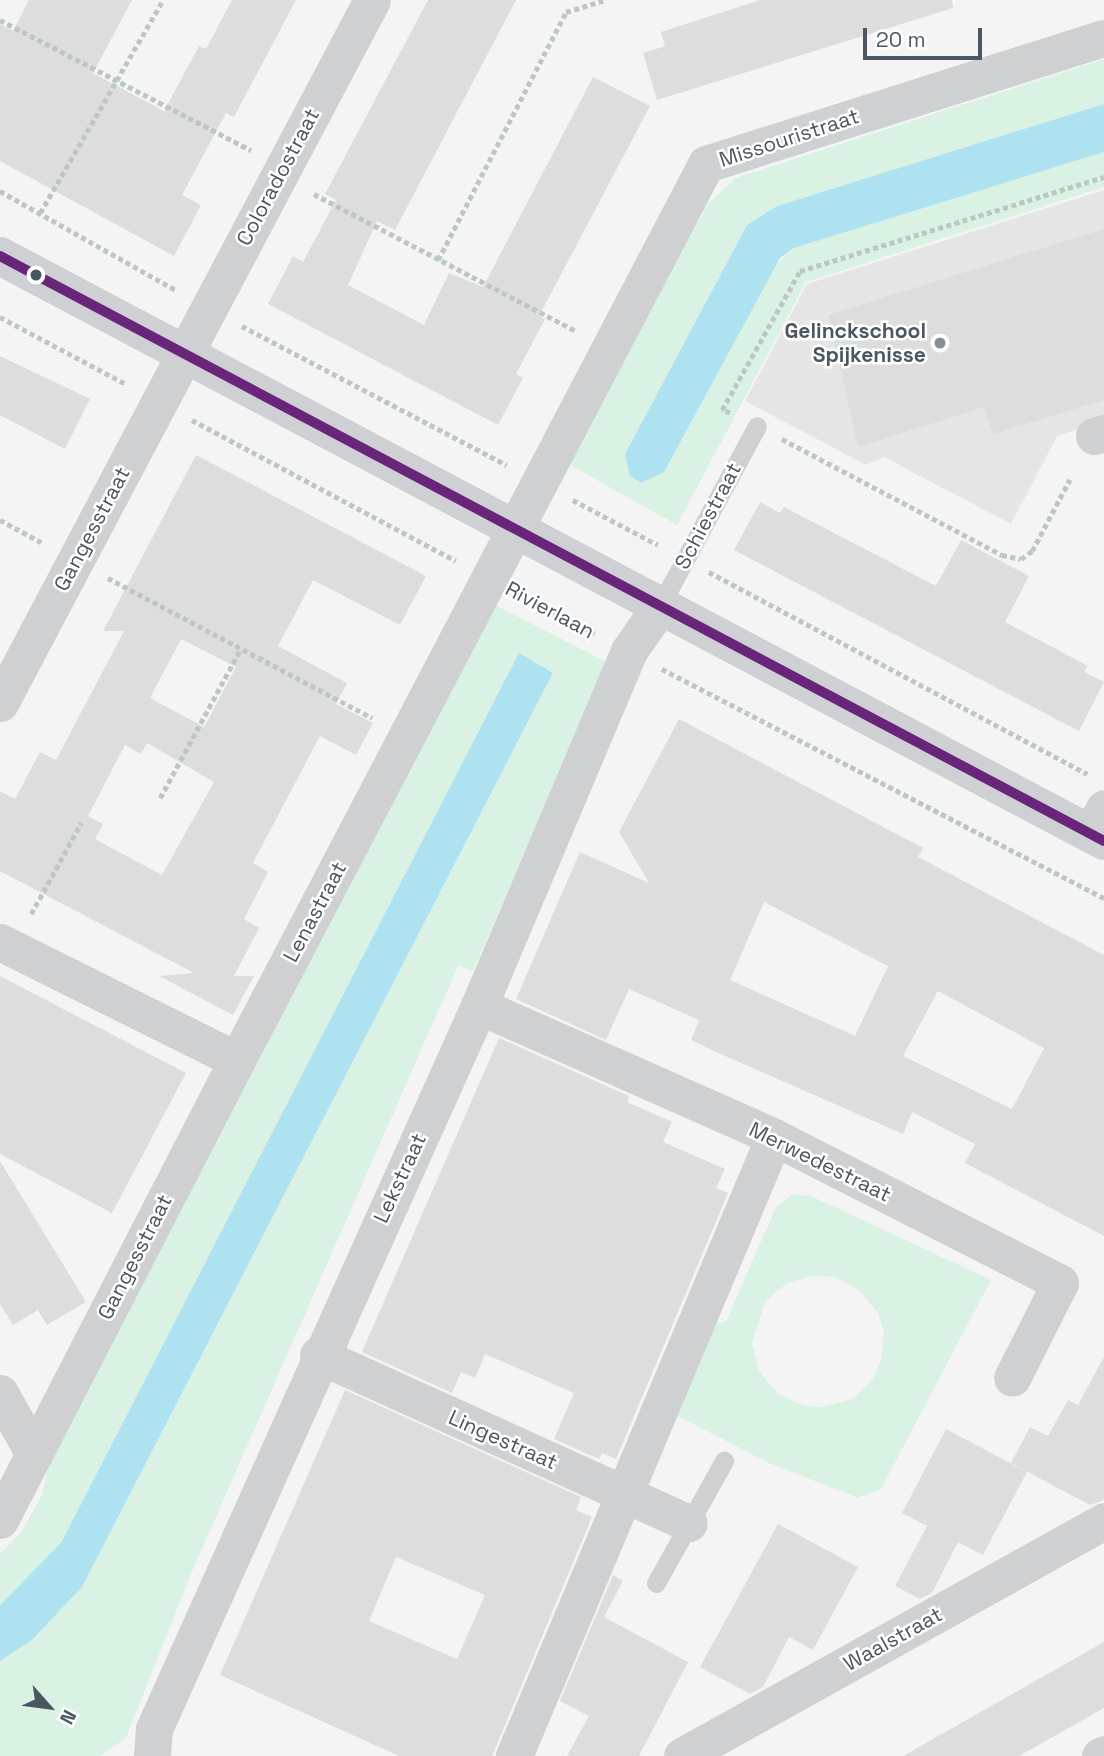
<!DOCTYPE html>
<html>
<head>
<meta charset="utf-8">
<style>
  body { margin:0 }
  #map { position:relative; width:1104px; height:1756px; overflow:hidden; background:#f4f4f4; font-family:"Space Grotesk",sans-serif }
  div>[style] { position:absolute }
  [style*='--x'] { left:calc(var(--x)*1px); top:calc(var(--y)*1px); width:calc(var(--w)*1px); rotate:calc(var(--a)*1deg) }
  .education>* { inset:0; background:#e6e5e6 }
  .green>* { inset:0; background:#d9f2e3 }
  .water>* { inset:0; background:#aee2f0 }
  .building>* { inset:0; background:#ddddde }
  .path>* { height:4.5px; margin-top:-2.25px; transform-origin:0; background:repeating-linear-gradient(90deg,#bcc7c4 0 5px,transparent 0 8.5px) }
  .lane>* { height:19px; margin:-9.5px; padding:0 9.5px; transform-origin:9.5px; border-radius:9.5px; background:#ced0d2 }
  .street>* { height:37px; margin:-18.5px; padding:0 18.5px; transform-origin:18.5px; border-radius:18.5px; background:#ced0d2 }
  .secondary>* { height:38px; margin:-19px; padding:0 19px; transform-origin:19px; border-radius:19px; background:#ced0d4 }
  .bus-1>* { height:10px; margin:-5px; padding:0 5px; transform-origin:5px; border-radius:5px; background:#68257a }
  .dots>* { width:19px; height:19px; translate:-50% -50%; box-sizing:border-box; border:4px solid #fff; border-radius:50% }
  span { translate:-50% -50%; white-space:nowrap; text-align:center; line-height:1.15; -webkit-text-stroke:5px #fff; paint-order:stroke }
  .street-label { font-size:21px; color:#4a5661 }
  .poi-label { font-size:21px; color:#4a5661; font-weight:700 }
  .right { translate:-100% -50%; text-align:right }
  .north { position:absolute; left:14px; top:1672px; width:70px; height:70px; -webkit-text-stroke:5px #fff; paint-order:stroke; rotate:118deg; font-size:19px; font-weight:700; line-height:28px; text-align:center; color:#4a5661 }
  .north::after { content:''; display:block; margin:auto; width:24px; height:32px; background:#4a5661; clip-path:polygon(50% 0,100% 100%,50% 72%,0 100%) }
  .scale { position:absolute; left:863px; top:28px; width:119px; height:32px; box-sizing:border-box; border:4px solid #4a5661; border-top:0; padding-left:9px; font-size:21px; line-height:24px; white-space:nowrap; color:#4a5661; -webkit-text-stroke:5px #fff; paint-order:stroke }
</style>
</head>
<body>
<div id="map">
  <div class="education">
    <div style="clip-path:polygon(1104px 190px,1104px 421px,1057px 436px,1011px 524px,884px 457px,866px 465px,745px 401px,807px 284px)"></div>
  </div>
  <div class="green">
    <div style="clip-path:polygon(1104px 59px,1104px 104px,777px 206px,747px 225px,625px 454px,770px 269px,794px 248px,1104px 152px,1104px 187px,806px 282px,677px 525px,563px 461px,708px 204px,735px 178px)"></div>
    <div style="clip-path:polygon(491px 603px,607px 662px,473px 971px,458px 966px,190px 1576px,126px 1738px,100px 1756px,0 1756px,0 1661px,32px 1640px,82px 1587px,553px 673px,519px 654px,61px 1543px,0 1605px,0 1554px,21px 1532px,42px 1495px,54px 1440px)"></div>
    <div style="clip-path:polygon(evenodd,793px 1194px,811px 1196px,991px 1280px,881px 1489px,858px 1498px,769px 1463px,668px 1411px,708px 1323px,726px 1322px,776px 1207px,793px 1194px,811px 1276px,835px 1277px,860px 1291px,878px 1313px,884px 1332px,881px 1361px,873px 1379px,852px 1399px,823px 1407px,804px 1406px,778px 1394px,759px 1371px,752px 1343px,765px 1302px,787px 1283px,811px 1276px)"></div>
  </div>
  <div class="water">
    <div style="clip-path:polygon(1104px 104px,1104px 152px,794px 248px,780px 258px,664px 472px,641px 483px,630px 476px,625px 454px,747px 225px,777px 206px)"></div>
    <div style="clip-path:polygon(519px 653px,553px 673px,82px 1587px,32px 1640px,0 1661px,0 1605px,61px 1543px)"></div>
  </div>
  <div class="building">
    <div style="clip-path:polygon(29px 0,132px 0,93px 73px,164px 111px,199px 46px,206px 49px,232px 0,296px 0,234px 117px,226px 113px,182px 195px,201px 205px,174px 256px,0 161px,0 24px,13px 31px)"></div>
    <div style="clip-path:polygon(428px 0,516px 0,395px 230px,377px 221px,348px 285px,424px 325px,449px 273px,483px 287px,593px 77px,650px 106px,539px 316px,545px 319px,516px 374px,523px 378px,498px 425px,268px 304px,293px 256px,303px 262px,336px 200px,325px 194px)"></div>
    <div style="clip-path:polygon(760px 0,952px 0,953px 8px,657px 100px,643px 53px,665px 46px,661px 32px)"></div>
    <div style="clip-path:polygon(1104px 229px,1104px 400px,993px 434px,984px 407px,858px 447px,828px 315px)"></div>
    <div style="clip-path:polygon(0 356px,90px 399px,65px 449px,0 415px)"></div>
    <div style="clip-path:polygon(evenodd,196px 455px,426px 576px,400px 625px,313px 580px,278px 646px,347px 683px,336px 704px,373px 723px,356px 755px,320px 736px,253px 863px,268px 872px,244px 919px,259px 928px,234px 976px,254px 976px,233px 1015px,159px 976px,194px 973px,0 871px,0 791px,15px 799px,40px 752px,56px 760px,124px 631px,103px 631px,196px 455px,181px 639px,236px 667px,204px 727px,150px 698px,181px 639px,196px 455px,147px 743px,214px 782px,162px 875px,95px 839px,103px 824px,88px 816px,125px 745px,141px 754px,147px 743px)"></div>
    <div style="clip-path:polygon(760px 502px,780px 513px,784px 507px,936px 586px,961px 540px,1029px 576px,1005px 622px,1088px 666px,1084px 672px,1104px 682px,1079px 731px,734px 550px)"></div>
    <div style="clip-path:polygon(evenodd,679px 719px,923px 848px,918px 857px,1104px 955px,1104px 1236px,965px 1163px,975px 1144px,912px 1112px,903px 1134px,723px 1055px,691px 1040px,699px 1020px,629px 989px,606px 1040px,516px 999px,580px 852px,649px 883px,619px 832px,679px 719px,764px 902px,888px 966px,855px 1036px,730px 980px,764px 902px,679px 719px,938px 991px,1044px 1048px,1012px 1109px,903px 1056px,938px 991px)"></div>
    <div style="clip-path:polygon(0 976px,186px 1073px,112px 1213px,0 1154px)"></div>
    <div style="clip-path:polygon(499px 1038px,629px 1096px,627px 1102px,672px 1122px,663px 1142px,725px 1169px,716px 1188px,728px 1193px,616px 1459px,602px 1453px,599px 1459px,554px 1439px,574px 1393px,485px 1354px,475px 1378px,461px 1372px,452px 1393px,362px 1352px)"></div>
    <div style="clip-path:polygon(0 1161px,86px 1302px,47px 1325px,38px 1310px,13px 1325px,0 1304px)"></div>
    <div style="clip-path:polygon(1104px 1357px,1104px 1500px,1090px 1505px,1011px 1463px,1030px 1427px,1048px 1436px,1068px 1400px,1078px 1405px)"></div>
    <div style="clip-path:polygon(evenodd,345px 1390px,581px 1497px,576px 1510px,592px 1517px,492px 1756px,399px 1756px,220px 1675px,345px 1390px,396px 1557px,485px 1595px,457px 1659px,369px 1621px,396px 1557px)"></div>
    <div style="clip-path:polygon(946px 1429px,1027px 1472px,983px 1555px,958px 1542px,932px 1593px,920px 1599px,895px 1586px,927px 1526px,902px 1513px)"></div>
    <div style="clip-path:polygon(778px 1524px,858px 1567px,813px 1650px,789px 1637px,763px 1687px,750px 1694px,700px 1667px)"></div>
    <div style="clip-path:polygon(613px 1575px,623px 1581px,604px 1617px,688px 1662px,639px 1756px,567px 1756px,589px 1716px,560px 1701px)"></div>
    <div style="clip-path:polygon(1104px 1642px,1104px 1708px,1019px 1756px,903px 1756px)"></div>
  </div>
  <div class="path">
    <div style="--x:0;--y:20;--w:283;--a:27.4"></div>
    <div style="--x:0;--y:191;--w:202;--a:29.4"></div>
    <div style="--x:314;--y:194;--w:296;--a:27.6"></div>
    <div style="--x:40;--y:213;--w:246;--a:-60"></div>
    <div style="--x:438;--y:260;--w:279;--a:-62.7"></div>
    <div style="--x:566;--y:12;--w:41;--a:-17.1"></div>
    <div style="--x:0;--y:317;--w:143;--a:28"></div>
    <div style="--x:242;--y:326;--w:299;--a:27.7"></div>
    <div style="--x:730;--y:413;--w:9;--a:-159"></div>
    <div style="--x:722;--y:410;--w:159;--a:-60.7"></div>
    <div style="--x:800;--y:271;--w:318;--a:-17.2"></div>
    <div style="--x:192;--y:420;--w:299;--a:28.1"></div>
    <div style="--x:782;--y:439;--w:249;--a:27.8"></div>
    <div style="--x:1002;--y:555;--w:19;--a:12"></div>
    <div style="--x:1021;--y:559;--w:14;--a:-36"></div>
    <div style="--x:1032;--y:551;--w:81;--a:-62.2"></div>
    <div style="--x:573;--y:500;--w:96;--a:27.9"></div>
    <div style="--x:0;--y:520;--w:47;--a:28.2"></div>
    <div style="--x:709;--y:572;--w:429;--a:28.1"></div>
    <div style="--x:108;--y:578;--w:299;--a:27.9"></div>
    <div style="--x:523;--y:596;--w:81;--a:27.8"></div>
    <div style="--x:662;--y:669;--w:498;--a:27.4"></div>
    <div style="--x:160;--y:798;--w:168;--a:-61.6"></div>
    <div style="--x:31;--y:914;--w:104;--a:-61.2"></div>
  </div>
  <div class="lane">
    <div style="--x:660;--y:606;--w:204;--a:-61.7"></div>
    <div style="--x:656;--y:1583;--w:140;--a:-60.9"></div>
  </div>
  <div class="street">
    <div style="--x:1094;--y:436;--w:10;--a:-17"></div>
    <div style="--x:0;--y:703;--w:795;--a:-62.11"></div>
    <div style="--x:1091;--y:834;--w:29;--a:-63"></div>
    <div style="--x:0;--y:942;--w:265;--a:26.5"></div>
    <div style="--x:237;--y:1060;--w:1011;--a:-62.37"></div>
    <div style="--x:706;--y:164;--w:417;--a:-17.6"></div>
    <div style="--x:479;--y:1006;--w:323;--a:23.9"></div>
    <div style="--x:774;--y:1137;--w:321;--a:27"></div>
    <div style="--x:1060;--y:1283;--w:106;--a:116.8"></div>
    <div style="--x:318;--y:1355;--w:407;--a:24.4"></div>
    <div style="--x:0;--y:1393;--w:70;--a:60.9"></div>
    <div style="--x:0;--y:1520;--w:517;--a:-62.74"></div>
    <div style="--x:152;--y:1756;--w:27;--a:-86"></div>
    <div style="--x:154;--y:1729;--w:793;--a:-65.8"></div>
    <div style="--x:479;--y:1006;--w:385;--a:-67.1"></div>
    <div style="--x:629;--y:651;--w:55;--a:-55.4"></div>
    <div style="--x:514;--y:1756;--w:671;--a:-67.22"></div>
    <div style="--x:682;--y:1756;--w:483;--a:-29.1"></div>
    <div style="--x:1100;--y:1756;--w:4;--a:-27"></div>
  </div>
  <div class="secondary">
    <div style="--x:0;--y:256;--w:1249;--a:27.92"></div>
  </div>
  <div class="bus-1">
    <div style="--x:0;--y:256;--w:1249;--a:27.92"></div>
  </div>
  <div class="dots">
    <div style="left:36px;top:275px;background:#4a5661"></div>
    <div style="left:940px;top:343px;background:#868d94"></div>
  </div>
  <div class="street-label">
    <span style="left:789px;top:138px;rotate:-18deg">Missouristraat</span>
    <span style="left:278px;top:177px;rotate:-62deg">Coloradostraat</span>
    <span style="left:708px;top:516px;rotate:-62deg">Schiestraat</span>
    <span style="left:92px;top:529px;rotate:-62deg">Gangesstraat</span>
    <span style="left:550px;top:610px;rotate:28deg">Rivierlaan</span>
    <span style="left:315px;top:912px;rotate:-62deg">Lenastraat</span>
    <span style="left:820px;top:1162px;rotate:26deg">Merwedestraat</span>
    <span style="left:400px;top:1178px;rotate:-65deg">Lekstraat</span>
    <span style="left:135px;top:1257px;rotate:-63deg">Gangesstraat</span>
    <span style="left:503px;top:1440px;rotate:24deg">Lingestraat</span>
    <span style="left:893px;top:1639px;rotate:-29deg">Waalstraat</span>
  </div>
  <div class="poi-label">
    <span class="right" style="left:926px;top:343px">Gelinckschool<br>Spijkenisse</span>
  </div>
  <div class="north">N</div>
  <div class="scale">20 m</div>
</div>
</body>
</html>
